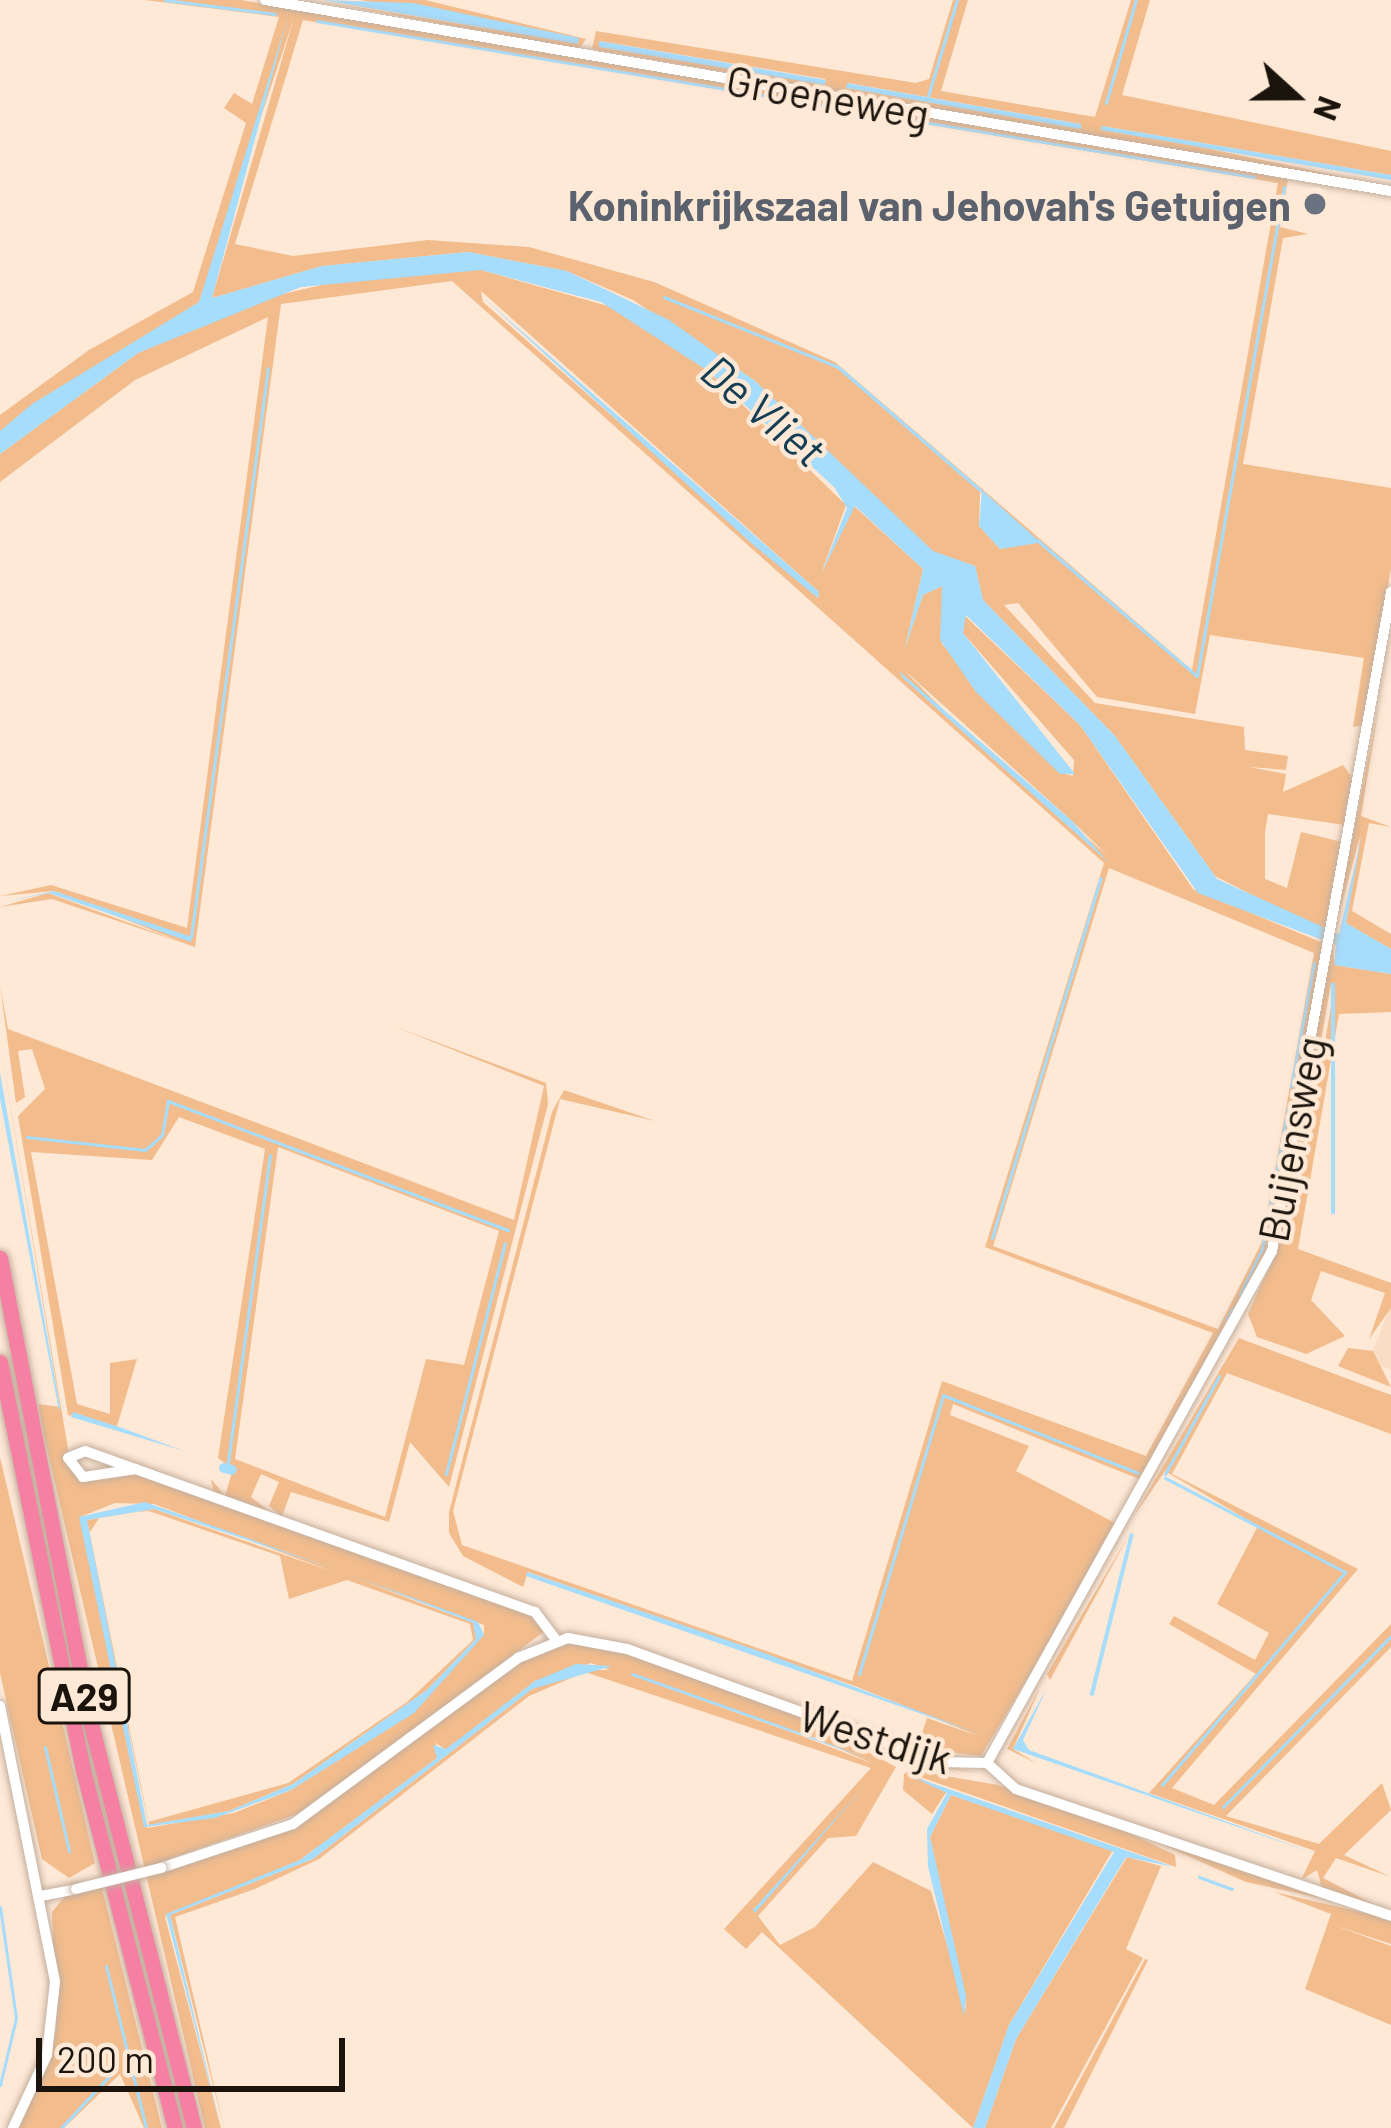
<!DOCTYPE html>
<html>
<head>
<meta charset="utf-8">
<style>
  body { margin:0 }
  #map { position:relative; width:1391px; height:2128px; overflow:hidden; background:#fee8d6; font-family:Barlow,sans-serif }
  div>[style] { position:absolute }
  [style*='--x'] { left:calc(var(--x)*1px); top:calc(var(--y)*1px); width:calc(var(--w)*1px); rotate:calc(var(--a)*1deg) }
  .built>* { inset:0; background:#f9ddc5 }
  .green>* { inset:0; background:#f2bc8c }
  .water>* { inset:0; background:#a6dcfc; transform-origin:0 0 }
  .stream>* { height:3px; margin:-1.5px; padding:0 1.5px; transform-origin:1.5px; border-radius:1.5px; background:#a6dcfc }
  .canal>* { height:10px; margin:-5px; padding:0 5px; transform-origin:5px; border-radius:5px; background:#a6dcfc }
  .roads { filter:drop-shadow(0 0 3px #c4af9e) drop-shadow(0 0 3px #c4af9e) }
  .minor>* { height:10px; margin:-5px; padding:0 5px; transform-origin:5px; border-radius:5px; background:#fff }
  .highway>* { height:15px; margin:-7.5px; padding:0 7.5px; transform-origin:7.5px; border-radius:7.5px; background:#f580a4 }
  .bridges { filter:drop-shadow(0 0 3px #c4af9e) drop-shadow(0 0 3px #c4af9e) }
  .minor-bridge>* { height:10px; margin:-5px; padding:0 5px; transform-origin:5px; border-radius:5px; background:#fff }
  .dots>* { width:33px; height:33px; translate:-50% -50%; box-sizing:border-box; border:6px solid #fee8d6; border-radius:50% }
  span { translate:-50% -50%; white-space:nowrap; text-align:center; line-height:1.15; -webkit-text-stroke:9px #fee8d6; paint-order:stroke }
  .shield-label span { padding:3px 9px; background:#fee8d6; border:3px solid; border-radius:9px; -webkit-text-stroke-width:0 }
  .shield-label { font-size:39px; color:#1b140d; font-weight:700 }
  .street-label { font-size:42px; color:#1b140d }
  .worship-label { font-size:42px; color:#5b616d; font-weight:700 }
  .right { translate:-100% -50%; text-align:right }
  .water-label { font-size:45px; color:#133e53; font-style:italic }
  .north { position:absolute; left:1235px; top:36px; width:120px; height:120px; -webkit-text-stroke:9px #fee8d6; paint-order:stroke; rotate:111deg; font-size:33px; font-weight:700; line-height:48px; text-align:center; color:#1b140d }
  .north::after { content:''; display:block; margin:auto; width:42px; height:54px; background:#1b140d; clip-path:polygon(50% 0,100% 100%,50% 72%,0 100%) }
  .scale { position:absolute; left:36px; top:2038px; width:309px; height:54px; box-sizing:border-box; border:6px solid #1b140d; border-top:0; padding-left:15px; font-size:36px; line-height:42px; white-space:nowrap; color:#1b140d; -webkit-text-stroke:9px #fee8d6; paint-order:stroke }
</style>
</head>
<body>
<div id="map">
  <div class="built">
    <div style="clip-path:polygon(1390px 1307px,1391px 1308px,1391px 1370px,1369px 1361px)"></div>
  </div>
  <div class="green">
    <div style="clip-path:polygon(evenodd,145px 0,241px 0,1288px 179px,1280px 227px,1308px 234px,1283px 238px,1243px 464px,1391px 488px,1391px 569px,1364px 725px,1353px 727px,1364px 658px,1210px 635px,1195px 714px,1097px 697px,1018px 603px,1004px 605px,1095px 703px,1244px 727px,1245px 750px,1288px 756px,1286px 770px,1249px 767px,1286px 774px,1283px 792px,1343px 765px,1354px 780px,1345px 825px,1268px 814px,1265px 832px,1265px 879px,1287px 888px,1301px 832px,1342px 842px,1325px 932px,1215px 876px,1115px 736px,983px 600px,975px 566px,933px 552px,755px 381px,633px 300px,567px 271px,468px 252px,322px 266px,212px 298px,294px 18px,199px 302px,0 431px,0 415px,89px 350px,193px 292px,246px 123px,224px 108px,234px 93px,252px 104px,279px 17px,145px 0,303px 20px,1278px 183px,1192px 670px,835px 362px,654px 282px,529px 247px,428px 240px,293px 256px,235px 244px,303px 20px,145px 0,980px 492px,1037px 542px,1000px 549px,979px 526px,980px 492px)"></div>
    <div style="clip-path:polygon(314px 0,578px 43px,361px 0,425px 0,586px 39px,579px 49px)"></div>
    <div style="clip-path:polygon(evenodd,953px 0,968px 0,941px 91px,1095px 117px,1131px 0,1150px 0,1122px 95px,1391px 151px,1391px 175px,1102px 126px,1391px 187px,592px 49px,596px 31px,916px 83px,929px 79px,953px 0,600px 41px,825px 79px,825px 84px,599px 47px,600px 41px,953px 0,848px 83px,1081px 124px,1081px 128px,847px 88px,848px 83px)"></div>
    <div style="clip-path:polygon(evenodd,481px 270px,615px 308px,708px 371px,846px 505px,821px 574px,854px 506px,923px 569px,905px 648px,923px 595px,942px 586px,942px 644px,1059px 772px,1073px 776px,1074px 760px,963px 633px,964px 615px,1080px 725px,1193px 889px,1323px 943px,1265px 1253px,1144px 1481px,953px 1404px,950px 1415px,1029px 1446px,1016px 1471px,1119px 1525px,981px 1756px,917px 1748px,927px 1718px,981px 1737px,855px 1686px,528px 1572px,523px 1587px,463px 1556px,449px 1533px,449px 1512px,552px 1112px,564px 1090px,655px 1121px,560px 1099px,453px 1511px,462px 1545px,852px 1681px,942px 1381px,1146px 1456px,1213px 1333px,985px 1247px,1104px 863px,452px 281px,281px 304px,195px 947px,52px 899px,0 907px,48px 893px,189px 945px,54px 891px,0 896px,51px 885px,187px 928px,268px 317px,135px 380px,0 482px,0 454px,138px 353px,253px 301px,369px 274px,481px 270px,481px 291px,819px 592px,818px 598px,483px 302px,481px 291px,481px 270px,903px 669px,1072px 821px,1109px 857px,968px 735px,903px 669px,481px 270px,1109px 868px,1314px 953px,1262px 1242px,1218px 1329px,993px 1246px,1109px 868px)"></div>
    <div style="clip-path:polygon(1379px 706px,1361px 816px,1391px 827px,1369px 823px,1352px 911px,1391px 934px,1391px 949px,1346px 923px,1361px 834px,1333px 934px)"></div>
    <div style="clip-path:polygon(evenodd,1332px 944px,1335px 965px,1391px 974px,1391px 1012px,1339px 1014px,1298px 1249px,1391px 1283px,1391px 1308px,1369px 1339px,1385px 1293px,1321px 1271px,1311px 1300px,1345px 1336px,1306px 1354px,1257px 1337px,1248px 1314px,1276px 1252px,1332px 944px,1331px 983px,1335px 984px,1295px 1212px,1292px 1210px,1331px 983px)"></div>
    <div style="clip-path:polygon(evenodd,0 985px,8px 1029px,514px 1220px,544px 1086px,393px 1026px,546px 1083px,548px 1104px,449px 1487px,410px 1442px,389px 1522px,291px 1492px,282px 1516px,269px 1506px,279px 1482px,261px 1474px,251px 1497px,271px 1513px,214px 1493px,211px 1479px,225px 1496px,233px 1469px,218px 1458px,265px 1149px,179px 1117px,152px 1160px,31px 1152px,77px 1404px,110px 1414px,110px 1363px,137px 1359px,117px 1426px,68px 1415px,18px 1116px,45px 1089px,32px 1049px,18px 1051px,25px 1097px,16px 1103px,0 985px,278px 1147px,499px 1231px,464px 1365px,426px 1359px,385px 1517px,235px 1459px,278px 1147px)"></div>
    <div style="clip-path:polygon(evenodd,0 1042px,72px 1473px,135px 1474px,528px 1612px,546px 1630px,303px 1812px,158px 1863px,159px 1874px,294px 1828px,524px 1660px,563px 1644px,604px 1646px,805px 1718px,896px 1767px,856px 1836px,828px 1838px,758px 1916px,780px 1945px,815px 1927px,873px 1862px,931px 1891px,968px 2016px,930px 1837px,951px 1795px,1113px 1850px,1009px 2025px,973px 2128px,762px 1932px,746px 1949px,724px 1929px,871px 1768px,585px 1672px,529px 1696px,319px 1859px,255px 1889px,175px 1917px,224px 2128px,170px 1915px,313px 1859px,532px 1689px,570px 1670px,610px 1670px,591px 1663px,535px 1681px,446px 1750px,436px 1743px,437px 1758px,300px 1860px,165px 1917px,221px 2128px,205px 2128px,43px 1431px,38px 1404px,60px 1407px,0 1042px,115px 1503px,154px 1504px,336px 1573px,154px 1509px,87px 1520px,149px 1825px,229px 1811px,293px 1784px,427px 1690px,476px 1639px,474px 1623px,351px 1577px,484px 1625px,484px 1633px,413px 1713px,291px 1790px,234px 1813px,147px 1828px,80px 1517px,115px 1503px,0 1042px,149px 1511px,280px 1556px,289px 1599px,347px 1580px,470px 1624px,473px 1640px,407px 1702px,288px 1783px,148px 1822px,88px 1535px,101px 1515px,149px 1511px,0 1042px,631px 1675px,813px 1737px,876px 1765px,802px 1736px,631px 1675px)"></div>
    <div style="clip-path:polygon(1239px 1338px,1391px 1395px,1391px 1434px,1227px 1373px,1172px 1474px,1358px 1569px,1172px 1788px,1214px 1805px,1391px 1624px,1391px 1647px,1226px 1816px,1319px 1844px,1382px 1783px,1391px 1810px,1344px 1855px,1391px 1877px,1336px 1858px,1323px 1878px,1377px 1906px,1322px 1888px,1317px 1870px,1301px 1880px,1315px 1851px,1149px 1793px,1288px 1638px,1256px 1674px,1169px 1624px,1174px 1616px,1255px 1660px,1269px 1633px,1217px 1604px,1258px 1526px,1165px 1471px,1132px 1519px)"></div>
    <div style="clip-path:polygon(1348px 1348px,1373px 1351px,1391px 1387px,1338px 1366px)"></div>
    <div style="clip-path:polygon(0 1457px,95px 1863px,69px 1878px,42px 1859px,0 1673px)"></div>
    <div style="clip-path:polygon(1130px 1533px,1050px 1680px,1047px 1674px)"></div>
    <div style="clip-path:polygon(1040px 1688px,1013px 1749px,1036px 1763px,1007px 1749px)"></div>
    <div style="clip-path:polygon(831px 1727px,944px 1766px,978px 1773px,899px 1760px)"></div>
    <div style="clip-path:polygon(911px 1770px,998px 1785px,1119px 1828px,1175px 1855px,1176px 1867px,909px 1773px,947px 1791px,932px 1814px,903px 1790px,904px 1774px)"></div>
    <div style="clip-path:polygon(1139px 1834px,1348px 1904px,1246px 1882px)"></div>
    <div style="clip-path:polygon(1127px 1857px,1161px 1866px,1126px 1949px,1143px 1958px,1051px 2128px,985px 2128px,1016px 2039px)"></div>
    <div style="clip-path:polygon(102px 1888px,162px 2128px,144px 2128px,120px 2074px,64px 2128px,18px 2128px,56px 2030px,52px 1912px,66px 1895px)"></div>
    <div style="clip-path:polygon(1274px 1892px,1391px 1919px,1391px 1944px,1333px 1925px,1391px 1946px,1391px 2025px,1305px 1989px,1331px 1914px)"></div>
    <div style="clip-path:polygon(1148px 1960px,1064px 2128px,1054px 2128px,1145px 1959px)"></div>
  </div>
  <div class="water">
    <div style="clip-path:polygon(322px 0,413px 3px,579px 38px,578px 44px)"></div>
    <div style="clip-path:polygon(288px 17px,212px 298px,322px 266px,468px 252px,567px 271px,669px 320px,755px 381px,933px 551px,975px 566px,983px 600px,1115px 736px,1217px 879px,1339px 934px,1362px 834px,1346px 923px,1391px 949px,1391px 974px,1334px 965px,1336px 945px,1198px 893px,1080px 725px,966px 615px,963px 633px,1075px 774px,1060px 774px,976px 692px,940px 640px,942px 586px,923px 595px,905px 648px,923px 569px,855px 506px,821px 574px,847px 508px,834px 487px,708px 371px,601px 302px,481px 270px,301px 287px,138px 353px,0 454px,0 431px,32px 404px,199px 302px)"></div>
    <div style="clip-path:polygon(599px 41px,826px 80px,825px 85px,599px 47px)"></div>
    <div style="left:847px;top:83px;width:238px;height:5px;rotate:10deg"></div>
    <div style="clip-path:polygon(1102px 126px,1391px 175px,1391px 180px,1101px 130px)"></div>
    <div style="clip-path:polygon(478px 293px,819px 592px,818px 598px,751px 543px)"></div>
    <div style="clip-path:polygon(982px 490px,1039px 541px,1038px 543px,1000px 549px,979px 526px)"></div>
    <div style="clip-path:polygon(899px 671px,1072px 821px,1108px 862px,903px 678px)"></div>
    <div style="clip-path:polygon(54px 891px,192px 937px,191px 942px,49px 893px,0 903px)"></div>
    <div style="left:1331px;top:983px;width:4px;height:231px"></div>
    <div style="clip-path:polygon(0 1073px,60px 1407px,59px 1411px,0 1099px)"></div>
    <div style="clip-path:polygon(73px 1412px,122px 1428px,184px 1451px,71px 1417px)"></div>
    <div style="clip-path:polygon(145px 1502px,338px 1570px,154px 1509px,87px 1520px,147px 1825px,229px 1811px,293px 1784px,427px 1690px,476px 1639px,473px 1623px,352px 1575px,478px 1622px,484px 1635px,414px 1713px,291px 1790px,215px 1818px,144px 1827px,79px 1517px)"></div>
    <div style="left:1130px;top:1533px;width:4px;height:167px;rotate:14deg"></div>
    <div style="clip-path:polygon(527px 1572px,762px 1652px,982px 1735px,526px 1576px)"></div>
    <div style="clip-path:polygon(576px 1664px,612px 1666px,532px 1689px,313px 1859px,170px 1915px,221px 2128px,166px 1914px,300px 1860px,437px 1758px,433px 1745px,446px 1749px,535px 1681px)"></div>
    <div style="clip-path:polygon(633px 1673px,782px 1726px,877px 1762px,630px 1675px)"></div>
    <div style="clip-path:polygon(1047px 1688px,1023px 1740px,1029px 1750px,1316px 1854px,1013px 1749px)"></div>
    <div style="clip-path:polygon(908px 1775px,1174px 1867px,1126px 1857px,1016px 2039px,985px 2128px,973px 2128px,1009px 2025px,1114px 1852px,951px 1795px,930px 1837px,966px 1996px,964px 2016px,928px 1866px,927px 1829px,947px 1793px)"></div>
    <div style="clip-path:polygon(864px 1787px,755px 1913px,753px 1910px)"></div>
  </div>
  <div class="stream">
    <div style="--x:165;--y:0;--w:111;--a:7.3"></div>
    <div style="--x:317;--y:21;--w:950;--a:9.45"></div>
    <div style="--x:928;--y:96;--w:100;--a:-73.2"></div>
    <div style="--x:1106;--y:103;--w:107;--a:-73.8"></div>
    <div style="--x:664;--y:297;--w:188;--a:21.9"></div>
    <div style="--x:838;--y:367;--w:188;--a:40.9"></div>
    <div style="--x:1037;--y:540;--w:210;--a:40.4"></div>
    <div style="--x:1197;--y:676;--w:497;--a:-79.9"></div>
    <div style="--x:191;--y:937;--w:574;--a:-82.29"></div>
    <div style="--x:1291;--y:1087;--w:126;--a:-79.5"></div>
    <div style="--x:27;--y:1137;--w:119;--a:6.3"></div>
    <div style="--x:145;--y:1150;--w:23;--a:-41"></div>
    <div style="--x:162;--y:1135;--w:35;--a:-80"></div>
    <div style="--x:168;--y:1101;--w:364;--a:20.8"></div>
    <div style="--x:992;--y:1238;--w:376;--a:-73.2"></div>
    <div style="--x:1240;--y:1294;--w:50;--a:-63.9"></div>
    <div style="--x:1262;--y:1249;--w:143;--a:-79.6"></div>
    <div style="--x:1226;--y:1320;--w:13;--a:-61"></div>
    <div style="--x:227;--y:1469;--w:317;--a:-82.2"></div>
    <div style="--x:446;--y:1474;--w:238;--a:-75.7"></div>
    <div style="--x:1165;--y:1474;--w:112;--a:-61.1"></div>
    <div style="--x:859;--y:1674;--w:291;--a:-73.2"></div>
    <div style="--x:943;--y:1395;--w:210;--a:21.8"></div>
    <div style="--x:45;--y:1747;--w:107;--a:77"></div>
    <div style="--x:1162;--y:1785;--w:281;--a:-49.3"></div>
    <div style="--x:1345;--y:1572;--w:203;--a:-152.4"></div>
    <div style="--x:1223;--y:1807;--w:240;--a:-45.5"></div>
    <div style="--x:1199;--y:1877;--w:35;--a:20"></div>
    <div style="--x:0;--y:1907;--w:112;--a:81.8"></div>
    <div style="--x:16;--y:2018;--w:69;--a:103.4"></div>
    <div style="--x:106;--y:1966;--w:167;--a:76.1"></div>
    <div style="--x:61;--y:2128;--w:78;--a:-47.1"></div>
  </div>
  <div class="canal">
    <div style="--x:224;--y:1468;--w:8;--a:14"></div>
  </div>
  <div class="roads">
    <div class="minor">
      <div style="--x:265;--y:0;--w:1142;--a:9.63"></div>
      <div style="--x:136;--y:1469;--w:54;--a:171.4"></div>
      <div style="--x:83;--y:1477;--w:24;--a:-128"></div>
      <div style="--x:68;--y:1458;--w:18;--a:-22"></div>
      <div style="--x:85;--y:1451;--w:478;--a:19.7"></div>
      <div style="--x:535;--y:1612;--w:36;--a:53"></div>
      <div style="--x:0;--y:1706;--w:281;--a:78.7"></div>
      <div style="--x:55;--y:1982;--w:73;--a:96.3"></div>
      <div style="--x:47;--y:2055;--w:81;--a:115"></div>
      <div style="--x:987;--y:1763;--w:586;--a:-60.9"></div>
      <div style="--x:1272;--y:1251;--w:670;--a:-79.76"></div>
      <div style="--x:987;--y:1763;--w:39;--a:42"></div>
      <div style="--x:1016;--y:1789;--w:396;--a:18.7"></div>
      <div style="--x:161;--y:1868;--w:139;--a:-18.4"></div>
      <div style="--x:293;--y:1824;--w:280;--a:-36.4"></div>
      <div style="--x:518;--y:1658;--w:54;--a:-21.8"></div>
      <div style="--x:568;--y:1638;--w:60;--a:10.6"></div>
      <div style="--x:627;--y:1649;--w:333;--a:19.9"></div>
      <div style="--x:940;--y:1762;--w:47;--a:1.2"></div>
      <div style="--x:41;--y:1896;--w:36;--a:-11"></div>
    </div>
    <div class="highway">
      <div style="--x:0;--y:1258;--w:471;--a:79"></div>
      <div style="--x:90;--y:1720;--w:421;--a:75.7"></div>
      <div style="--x:0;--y:1362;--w:420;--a:78.5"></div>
      <div style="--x:84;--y:1774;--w:366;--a:75.6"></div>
    </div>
  </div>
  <div class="bridges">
    <div class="minor-bridge">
      <div style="--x:76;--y:1889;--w:88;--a:-13.9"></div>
    </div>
  </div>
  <div class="dots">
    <div style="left:1315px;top:204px;background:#6b7280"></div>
  </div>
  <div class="shield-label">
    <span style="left:84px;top:1696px">A29</span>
  </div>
  <div class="street-label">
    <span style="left:828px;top:96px;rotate:10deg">Groeneweg</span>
    <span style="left:1291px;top:1139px;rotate:-79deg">Buijensweg</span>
    <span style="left:876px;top:1736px;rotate:17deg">Westdijk</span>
  </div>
  <div class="worship-label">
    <span class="right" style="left:1291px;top:204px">Koninkrijkszaal van Jehovah's Getuigen</span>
  </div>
  <div class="water-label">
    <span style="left:764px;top:410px;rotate:40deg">De Vliet</span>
  </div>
  <div class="north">N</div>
  <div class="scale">200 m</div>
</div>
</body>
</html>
